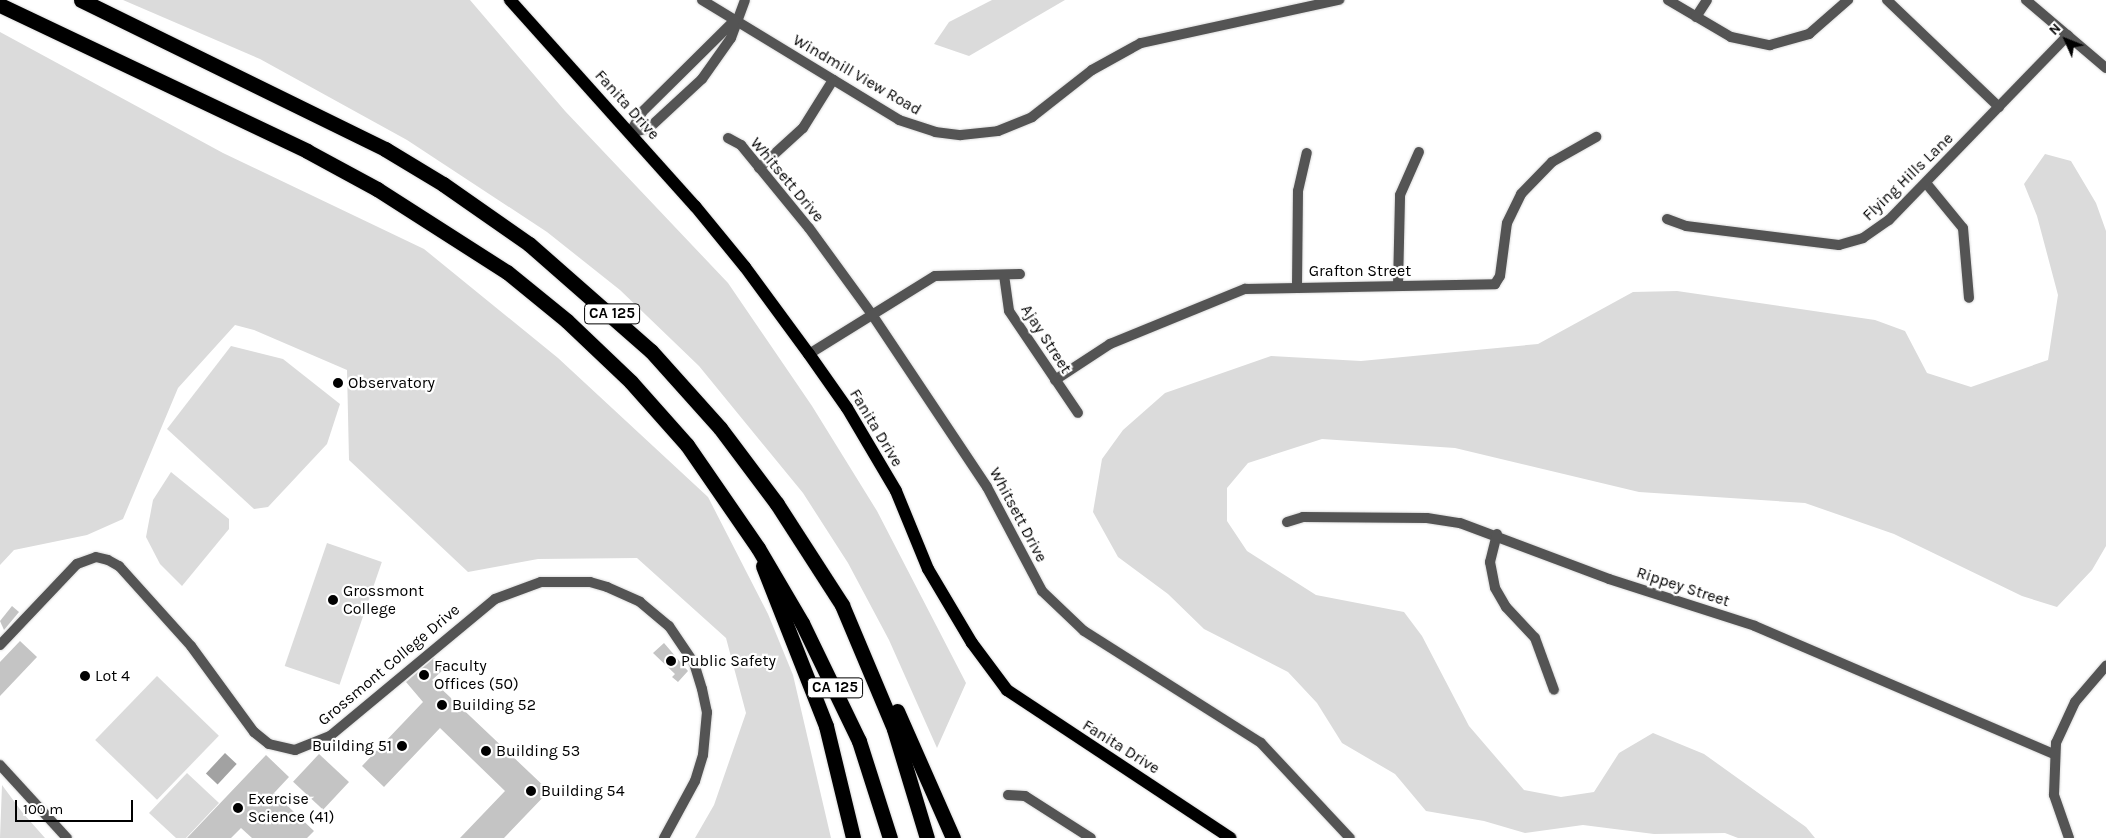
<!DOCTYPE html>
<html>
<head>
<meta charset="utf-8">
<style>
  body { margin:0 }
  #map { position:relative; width:2106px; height:838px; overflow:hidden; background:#fff; font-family:Karla,sans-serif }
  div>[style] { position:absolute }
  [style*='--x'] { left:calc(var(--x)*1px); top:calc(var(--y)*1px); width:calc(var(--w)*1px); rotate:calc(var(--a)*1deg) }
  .green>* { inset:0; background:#dbdbdb; transform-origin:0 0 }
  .water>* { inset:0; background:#a2a2a2; transform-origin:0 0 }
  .building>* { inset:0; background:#c4c4c4; transform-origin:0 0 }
  .roads { filter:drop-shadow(0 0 1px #dbdbdb) drop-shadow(0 0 1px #dbdbdb) }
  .minor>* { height:10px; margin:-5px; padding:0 5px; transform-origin:5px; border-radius:5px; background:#545454 }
  .major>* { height:12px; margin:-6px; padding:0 6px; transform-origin:6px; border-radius:6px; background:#000 }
  .highway>* { height:15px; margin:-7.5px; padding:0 7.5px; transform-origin:7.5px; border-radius:7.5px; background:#000 }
  .dots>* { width:14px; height:14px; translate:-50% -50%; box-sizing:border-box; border:2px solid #fff; border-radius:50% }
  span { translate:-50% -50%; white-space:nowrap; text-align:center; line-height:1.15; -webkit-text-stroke:4.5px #fff; paint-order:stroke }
  .shield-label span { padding:1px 4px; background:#fff; border:1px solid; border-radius:4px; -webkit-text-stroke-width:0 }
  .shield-label { font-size:15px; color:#000; font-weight:700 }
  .street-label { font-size:16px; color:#000 }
  .poi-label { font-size:16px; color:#000 }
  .left { translate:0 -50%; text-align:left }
  .right { translate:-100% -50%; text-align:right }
  .north { position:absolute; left:2041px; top:15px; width:50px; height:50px; -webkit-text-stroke:4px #fff; paint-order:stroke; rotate:314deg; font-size:14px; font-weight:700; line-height:20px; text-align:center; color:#000 }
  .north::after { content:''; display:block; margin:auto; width:18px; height:22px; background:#000; clip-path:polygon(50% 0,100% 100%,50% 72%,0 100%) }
  .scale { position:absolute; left:15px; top:800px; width:118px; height:22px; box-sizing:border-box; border:2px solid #000; border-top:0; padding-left:6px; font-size:15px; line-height:18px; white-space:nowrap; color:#000; -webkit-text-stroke:4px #fff; paint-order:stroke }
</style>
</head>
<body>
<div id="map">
  <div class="green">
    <div style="clip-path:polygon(123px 0,470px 0,565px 111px,728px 283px,812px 406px,877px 511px,966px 683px,937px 748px,889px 640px,848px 563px,803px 493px,699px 366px,620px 290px,547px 232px,407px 140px,260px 59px)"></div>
    <div style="clip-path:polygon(992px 0,1065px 0,969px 56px,934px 44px,949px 22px)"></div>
    <div style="clip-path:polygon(0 32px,223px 153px,424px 249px,558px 358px,708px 497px,768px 614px,793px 675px,831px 838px,695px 838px,714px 805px,746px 713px,726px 638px,637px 558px,538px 559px,468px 572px,349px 460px,347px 370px,254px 330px,235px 325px,178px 388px,123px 519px,87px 535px,14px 550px,0 565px)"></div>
    <div style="clip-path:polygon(2045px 154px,2071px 161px,2096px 203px,2106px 231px,2106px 546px,2092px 570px,2057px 607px,2022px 596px,1894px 534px,1805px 503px,1639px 492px,1455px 448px,1322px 439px,1248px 463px,1227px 488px,1227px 521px,1247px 551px,1316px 595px,1404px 612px,1422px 636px,1469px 726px,1524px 790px,1561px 797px,1594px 792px,1619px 753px,1653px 733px,1704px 754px,1806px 827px,1815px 838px,1738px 838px,1725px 833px,1654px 834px,1583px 825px,1525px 833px,1484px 821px,1426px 811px,1395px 774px,1342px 743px,1317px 703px,1288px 672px,1204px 629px,1168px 594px,1118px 557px,1093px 512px,1102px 459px,1123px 430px,1165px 393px,1271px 356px,1361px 361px,1538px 344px,1633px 292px,1677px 291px,1875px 320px,1905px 331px,1927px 373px,1971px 387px,2048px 360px,2058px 295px,2037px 216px,2024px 184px)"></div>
    <div style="clip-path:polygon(231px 346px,283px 359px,340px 404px,327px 444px,268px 507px,254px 509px,167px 429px)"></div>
    <div style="clip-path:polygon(171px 472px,229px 519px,229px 529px,182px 586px,160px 564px,146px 537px,153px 500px)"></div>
    <div style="left:327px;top:543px;width:58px;height:130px;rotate:19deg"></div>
    <div style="left:157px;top:676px;width:86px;height:89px;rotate:44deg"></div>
    <div style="clip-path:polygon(187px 773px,219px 803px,186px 838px,176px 838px,149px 813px)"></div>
    <div style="clip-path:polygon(2px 785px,22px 812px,45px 838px,0 838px)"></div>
  </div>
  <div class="water">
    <div style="left:225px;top:753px;width:16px;height:28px;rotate:43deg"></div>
  </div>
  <div class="building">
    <div style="clip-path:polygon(12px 606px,19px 612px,4px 630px,0 621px)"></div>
    <div style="clip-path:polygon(20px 641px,37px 657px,0 696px,0 662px)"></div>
    <div style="clip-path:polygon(664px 643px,688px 671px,678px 682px,672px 677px,675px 674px,653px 653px)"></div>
    <div style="clip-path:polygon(434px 658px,444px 669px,432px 680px,549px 791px,504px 838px,460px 838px,505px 791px,440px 728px,384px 787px,362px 766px,423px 702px,406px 682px)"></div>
    <div style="left:319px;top:754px;width:41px;height:38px;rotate:43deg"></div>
    <div style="clip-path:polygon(266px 755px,289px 777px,274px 793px,314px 831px,307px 838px,252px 838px,241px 828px,231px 838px,187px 838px)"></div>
  </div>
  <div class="roads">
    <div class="minor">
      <div style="--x:702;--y:0;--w:231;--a:31.3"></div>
      <div style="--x:899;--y:120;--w:38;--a:18"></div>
      <div style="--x:935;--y:132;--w:26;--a:7"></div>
      <div style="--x:961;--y:135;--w:37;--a:-6"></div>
      <div style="--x:998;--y:131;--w:37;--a:-22"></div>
      <div style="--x:1032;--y:117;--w:76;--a:-38.1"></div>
      <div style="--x:1092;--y:70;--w:56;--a:-28.9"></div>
      <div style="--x:1141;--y:43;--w:203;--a:-12.3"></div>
      <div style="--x:1668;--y:0;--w:73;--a:30.4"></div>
      <div style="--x:1731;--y:37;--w:40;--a:12"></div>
      <div style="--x:1770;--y:45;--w:41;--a:-15.8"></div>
      <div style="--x:1809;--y:34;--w:52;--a:-41.1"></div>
      <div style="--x:1887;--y:0;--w:155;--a:43.7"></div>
      <div style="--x:2026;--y:0;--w:105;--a:40.4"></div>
      <div style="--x:1696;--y:17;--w:20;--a:-57"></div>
      <div style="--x:630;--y:133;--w:20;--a:-15"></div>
      <div style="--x:649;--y:128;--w:72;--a:-42.8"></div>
      <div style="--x:702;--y:79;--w:50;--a:-54.7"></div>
      <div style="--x:731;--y:38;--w:40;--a:-69.8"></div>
      <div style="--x:630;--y:133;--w:24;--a:-60"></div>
      <div style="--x:642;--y:112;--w:131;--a:-44.7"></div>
      <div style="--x:728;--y:138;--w:15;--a:28"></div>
      <div style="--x:741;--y:145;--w:107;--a:50.7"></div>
      <div style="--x:809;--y:228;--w:105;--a:53.9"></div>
      <div style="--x:871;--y:313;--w:209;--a:56.3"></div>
      <div style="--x:987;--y:487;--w:118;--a:62.1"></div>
      <div style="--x:1042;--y:591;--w:58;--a:43.6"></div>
      <div style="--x:1084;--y:631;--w:209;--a:32.3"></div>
      <div style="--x:1261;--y:743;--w:130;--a:46.9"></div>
      <div style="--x:759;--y:168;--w:59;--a:-42.3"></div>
      <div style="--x:803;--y:128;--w:57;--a:-58"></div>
      <div style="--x:1926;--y:183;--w:58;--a:50.6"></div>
      <div style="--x:1963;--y:228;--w:70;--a:85.1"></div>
      <div style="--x:1667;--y:219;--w:20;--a:20"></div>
      <div style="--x:1686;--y:226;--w:154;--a:7.1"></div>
      <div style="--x:1839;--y:245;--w:25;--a:-16"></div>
      <div style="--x:1863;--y:238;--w:32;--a:-35"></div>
      <div style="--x:1889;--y:220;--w:257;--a:-45.9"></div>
      <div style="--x:1004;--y:275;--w:36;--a:82"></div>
      <div style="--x:1009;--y:311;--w:123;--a:55.9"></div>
      <div style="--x:1297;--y:286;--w:95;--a:-89.4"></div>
      <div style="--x:1298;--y:191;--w:39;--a:-77"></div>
      <div style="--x:1398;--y:286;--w:91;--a:-88.7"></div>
      <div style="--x:1400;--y:195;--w:47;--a:-66.2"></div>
      <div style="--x:809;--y:354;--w:148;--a:-31.8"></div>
      <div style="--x:935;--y:276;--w:85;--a:-1.3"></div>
      <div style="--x:1055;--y:380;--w:66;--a:-33.2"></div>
      <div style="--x:1110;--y:344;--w:146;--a:-22.2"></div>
      <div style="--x:1245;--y:289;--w:250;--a:-1.1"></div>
      <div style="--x:1495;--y:284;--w:9;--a:-58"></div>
      <div style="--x:1500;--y:276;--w:53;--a:-82.5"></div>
      <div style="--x:1507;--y:223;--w:32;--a:-64"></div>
      <div style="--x:1521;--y:194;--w:45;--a:-45.9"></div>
      <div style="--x:1552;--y:162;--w:51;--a:-29.6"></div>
      <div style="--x:1287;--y:522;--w:17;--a:-17"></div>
      <div style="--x:1303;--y:517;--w:124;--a:0.5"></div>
      <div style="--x:1427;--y:518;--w:33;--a:9"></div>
      <div style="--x:1460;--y:523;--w:159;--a:20.6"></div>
      <div style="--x:1609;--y:579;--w:153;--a:17.8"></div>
      <div style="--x:1755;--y:626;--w:325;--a:23.2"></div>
      <div style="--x:1497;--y:534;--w:29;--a:104"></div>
      <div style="--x:1490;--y:562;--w:26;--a:79"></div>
      <div style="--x:1495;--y:588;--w:22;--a:60"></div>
      <div style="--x:1506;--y:607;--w:42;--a:46.9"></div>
      <div style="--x:1535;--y:638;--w:55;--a:69.9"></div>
      <div style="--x:0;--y:645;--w:112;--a:-46.5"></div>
      <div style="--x:77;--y:564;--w:20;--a:-20"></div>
      <div style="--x:96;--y:557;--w:12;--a:14"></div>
      <div style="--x:108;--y:560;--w:13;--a:29"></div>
      <div style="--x:119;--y:566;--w:108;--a:48"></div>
      <div style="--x:191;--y:646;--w:107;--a:53.8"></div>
      <div style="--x:254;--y:732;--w:19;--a:39"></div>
      <div style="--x:269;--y:744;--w:27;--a:13"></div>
      <div style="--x:295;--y:750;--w:38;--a:-22"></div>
      <div style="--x:330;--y:736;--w:214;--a:-39.7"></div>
      <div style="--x:495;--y:599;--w:49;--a:-20.3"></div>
      <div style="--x:541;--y:582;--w:49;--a:0"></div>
      <div style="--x:590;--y:582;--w:18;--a:16"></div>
      <div style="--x:607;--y:587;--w:36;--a:24"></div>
      <div style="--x:640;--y:602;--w:38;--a:40"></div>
      <div style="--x:669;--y:626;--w:45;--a:56"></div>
      <div style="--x:694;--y:663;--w:27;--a:73"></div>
      <div style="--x:702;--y:689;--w:24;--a:78"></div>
      <div style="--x:707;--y:712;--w:43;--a:95.3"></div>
      <div style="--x:703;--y:755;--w:27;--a:107"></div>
      <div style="--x:695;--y:781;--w:65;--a:118.5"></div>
      <div style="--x:0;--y:765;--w:99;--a:47.5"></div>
      <div style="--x:1008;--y:795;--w:17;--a:3"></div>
      <div style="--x:1025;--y:796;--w:78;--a:32.5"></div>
      <div style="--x:2069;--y:838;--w:46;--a:-109.2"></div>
      <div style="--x:2054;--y:795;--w:52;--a:-87.8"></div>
      <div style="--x:2056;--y:743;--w:45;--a:-65.1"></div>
      <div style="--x:2075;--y:702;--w:48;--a:-49.3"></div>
    </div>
    <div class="major">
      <div style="--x:510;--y:0;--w:277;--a:48.1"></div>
      <div style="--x:695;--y:206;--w:79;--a:50.7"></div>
      <div style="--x:745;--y:267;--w:108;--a:53.7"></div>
      <div style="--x:809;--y:354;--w:66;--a:54.9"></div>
      <div style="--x:847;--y:408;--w:96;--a:59.4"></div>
      <div style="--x:896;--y:491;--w:84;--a:67.7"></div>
      <div style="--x:928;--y:569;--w:86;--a:59.3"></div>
      <div style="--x:972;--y:643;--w:59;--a:53.3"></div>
      <div style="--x:1007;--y:690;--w:268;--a:33.5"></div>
    </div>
    <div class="highway">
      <div style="--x:81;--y:0;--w:339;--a:26.1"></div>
      <div style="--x:385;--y:149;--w:68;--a:31.1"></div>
      <div style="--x:443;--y:184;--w:105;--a:34.9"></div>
      <div style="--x:529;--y:244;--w:162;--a:41.3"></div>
      <div style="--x:651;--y:351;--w:103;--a:48.1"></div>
      <div style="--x:720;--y:428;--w:95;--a:53.1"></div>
      <div style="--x:777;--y:504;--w:120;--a:57.2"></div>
      <div style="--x:842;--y:605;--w:134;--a:67.2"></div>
      <div style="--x:894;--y:729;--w:114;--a:73.2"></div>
      <div style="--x:0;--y:5;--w:340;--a:25.4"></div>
      <div style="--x:307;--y:151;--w:80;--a:28.5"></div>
      <div style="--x:377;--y:189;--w:154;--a:32.6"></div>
      <div style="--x:507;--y:272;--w:77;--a:39.2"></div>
      <div style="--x:567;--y:321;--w:88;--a:43.6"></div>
      <div style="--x:631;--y:382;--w:84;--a:48.4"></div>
      <div style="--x:687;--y:445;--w:125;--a:55.4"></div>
      <div style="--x:758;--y:548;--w:87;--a:59.6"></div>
      <div style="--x:802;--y:623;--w:131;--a:64.2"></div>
      <div style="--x:859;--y:741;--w:102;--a:72.3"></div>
      <div style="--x:763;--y:566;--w:172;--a:68.5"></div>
      <div style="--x:826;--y:726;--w:115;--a:76.4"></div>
      <div style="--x:897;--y:711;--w:139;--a:66.2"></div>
    </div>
  </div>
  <div class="dots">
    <div style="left:338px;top:383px;background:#000"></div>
    <div style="left:333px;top:600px;background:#000"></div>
    <div style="left:671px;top:661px;background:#000"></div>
    <div style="left:424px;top:675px;background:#000"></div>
    <div style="left:85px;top:676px;background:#000"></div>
    <div style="left:442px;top:705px;background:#000"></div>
    <div style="left:402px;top:746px;background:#000"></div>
    <div style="left:486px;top:751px;background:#000"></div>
    <div style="left:531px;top:791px;background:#000"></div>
    <div style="left:238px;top:808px;background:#000"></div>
  </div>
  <div class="shield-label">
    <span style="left:612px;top:314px">CA 125</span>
    <span style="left:835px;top:688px">CA 125</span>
  </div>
  <div class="street-label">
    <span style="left:857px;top:75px;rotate:30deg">Windmill View Road</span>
    <span style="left:627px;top:105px;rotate:48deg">Fanita Drive</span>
    <span style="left:1908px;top:177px;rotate:-44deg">Flying Hills Lane</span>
    <span style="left:787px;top:180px;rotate:50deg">Whitsett Drive</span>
    <span style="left:1360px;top:271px">Grafton Street</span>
    <span style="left:1046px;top:339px;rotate:57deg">Ajay Street</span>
    <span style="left:876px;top:428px;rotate:59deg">Fanita Drive</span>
    <span style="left:1018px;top:515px;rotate:62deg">Whitsett Drive</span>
    <span style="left:1683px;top:587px;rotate:18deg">Rippey Street</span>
    <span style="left:389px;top:665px;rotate:-40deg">Grossmont College Drive</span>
    <span style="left:1121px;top:747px;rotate:32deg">Fanita Drive</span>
  </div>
  <div class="poi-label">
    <span class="left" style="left:348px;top:383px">Observatory</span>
    <span class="left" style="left:343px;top:600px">Grossmont<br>College</span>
    <span class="left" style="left:681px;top:661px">Public Safety</span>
    <span class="left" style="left:434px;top:675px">Faculty<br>Offices (50)</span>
    <span class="left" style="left:95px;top:676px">Lot 4</span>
    <span class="left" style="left:452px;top:705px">Building 52</span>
    <span class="right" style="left:392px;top:746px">Building 51</span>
    <span class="left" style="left:496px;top:751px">Building 53</span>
    <span class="left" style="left:541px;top:791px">Building 54</span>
    <span class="left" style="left:248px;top:808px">Exercise<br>Science (41)</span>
  </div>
  <div class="north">N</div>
  <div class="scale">100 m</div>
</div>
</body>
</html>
